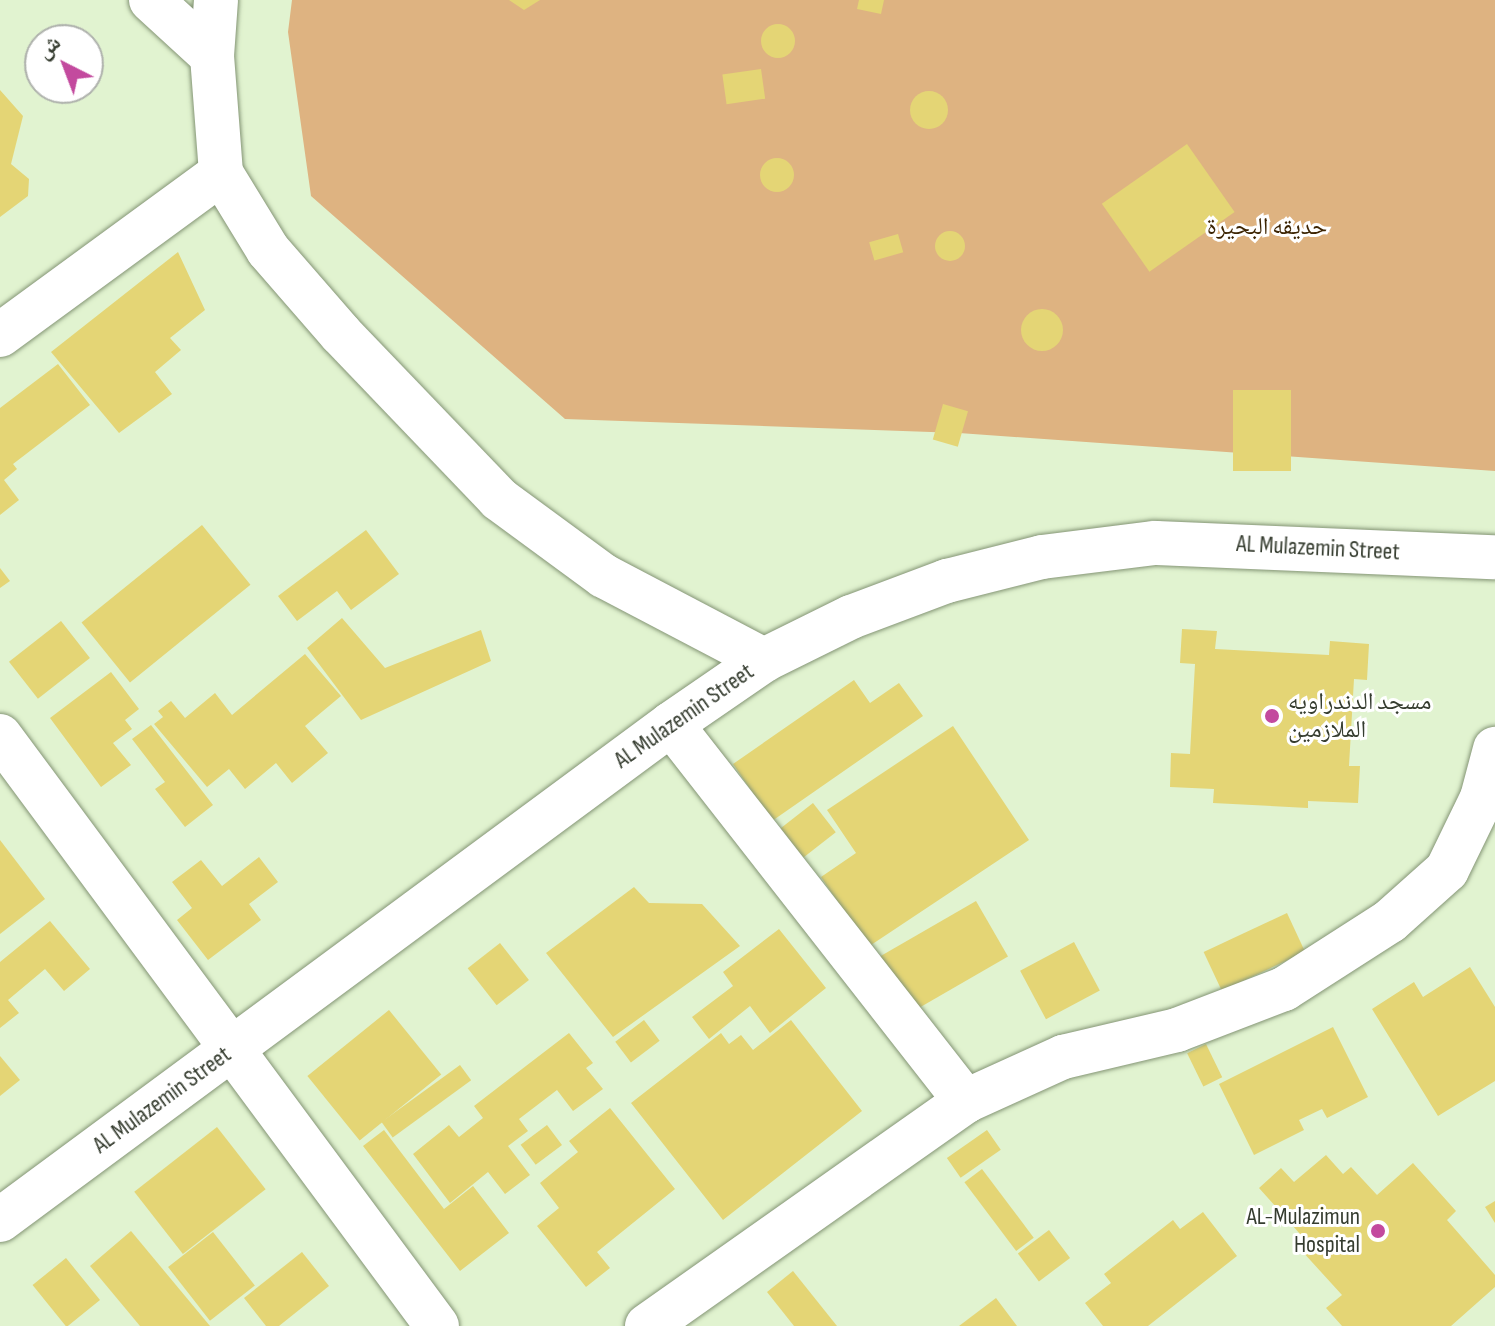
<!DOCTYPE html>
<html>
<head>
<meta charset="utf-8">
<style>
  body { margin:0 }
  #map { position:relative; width:1495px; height:1326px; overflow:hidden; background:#e1f3d0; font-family:"Sofia Sans Condensed","Noto Naskh Arabic",sans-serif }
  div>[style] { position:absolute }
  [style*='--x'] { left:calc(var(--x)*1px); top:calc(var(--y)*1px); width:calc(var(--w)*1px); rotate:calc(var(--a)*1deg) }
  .green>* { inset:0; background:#deb381 }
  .building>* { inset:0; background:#e4d575; transform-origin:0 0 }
  .round { border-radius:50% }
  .roads { filter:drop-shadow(0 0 2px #849575) drop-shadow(0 0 2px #849575) }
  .minor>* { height:44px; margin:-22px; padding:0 22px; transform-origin:22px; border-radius:22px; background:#fff }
  .tertiary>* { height:44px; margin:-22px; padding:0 22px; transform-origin:22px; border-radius:22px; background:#fff }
  .dots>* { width:22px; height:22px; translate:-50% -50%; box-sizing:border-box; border:4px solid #fff; border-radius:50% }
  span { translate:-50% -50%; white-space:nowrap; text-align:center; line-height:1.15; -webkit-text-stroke:6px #fff; paint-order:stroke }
  .park-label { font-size:24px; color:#3c2402 }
  .street-label { font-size:24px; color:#353c2f }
  .poi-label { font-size:24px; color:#353c2f }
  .left { translate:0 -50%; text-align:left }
  .right { translate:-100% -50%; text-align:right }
  .north { position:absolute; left:24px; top:24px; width:80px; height:80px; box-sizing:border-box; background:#fff; border:2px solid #aeb1ac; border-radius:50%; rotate:318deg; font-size:22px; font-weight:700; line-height:32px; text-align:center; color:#353c2f }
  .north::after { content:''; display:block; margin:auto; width:28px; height:36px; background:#c34a9e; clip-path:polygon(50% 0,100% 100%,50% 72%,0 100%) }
</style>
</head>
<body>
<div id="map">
  <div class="green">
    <div style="clip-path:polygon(292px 0,1495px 0,1495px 471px,959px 433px,565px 419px,311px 196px,288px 32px)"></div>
  </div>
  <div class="building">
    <div style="clip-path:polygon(509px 0,540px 0,524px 10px)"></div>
    <div style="clip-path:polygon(859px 0,884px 0,881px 14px,857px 9px)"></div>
    <div class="round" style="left:761px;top:24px;width:34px;height:34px"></div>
    <div style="left:761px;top:69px;width:30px;height:39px;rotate:82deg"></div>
    <div style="clip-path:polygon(0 90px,23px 116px,11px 164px,29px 179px,28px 196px,0 217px)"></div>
    <div class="round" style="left:910px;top:91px;width:38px;height:38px"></div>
    <div style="left:1187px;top:144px;width:83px;height:104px;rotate:55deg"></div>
    <div class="round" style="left:760px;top:158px;width:34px;height:34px"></div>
    <div class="round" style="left:935px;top:231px;width:30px;height:30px"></div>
    <div style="left:898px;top:234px;width:19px;height:30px;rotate:74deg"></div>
    <div style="clip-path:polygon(178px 252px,205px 310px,170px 338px,181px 350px,155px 372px,172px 394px,119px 433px,51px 352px)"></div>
    <div class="round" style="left:1021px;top:309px;width:42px;height:42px"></div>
    <div style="clip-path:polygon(58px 364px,90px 405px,13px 464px,17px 469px,4px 480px,19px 500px,0 515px,0 408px)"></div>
    <div style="left:1291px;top:390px;width:81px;height:58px;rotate:90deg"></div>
    <div style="left:943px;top:404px;width:26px;height:37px;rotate:16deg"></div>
    <div style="left:202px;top:525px;width:77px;height:155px;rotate:51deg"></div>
    <div style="clip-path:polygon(366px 530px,399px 574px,351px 610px,337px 591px,297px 621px,278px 596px)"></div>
    <div style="clip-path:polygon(0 568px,10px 581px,0 588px)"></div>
    <div style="clip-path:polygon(342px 618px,385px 668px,481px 630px,491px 661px,361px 720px,307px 648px)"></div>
    <div style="left:61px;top:621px;width:47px;height:66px;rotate:52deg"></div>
    <div style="clip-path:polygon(1182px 629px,1217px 631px,1215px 649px,1329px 655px,1330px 641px,1369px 644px,1367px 680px,1354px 679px,1349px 766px,1360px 766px,1358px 803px,1308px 801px,1308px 808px,1213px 803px,1214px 789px,1170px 787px,1171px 753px,1190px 754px,1195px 664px,1180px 663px)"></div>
    <div style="clip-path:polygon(305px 654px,341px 696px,305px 726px,328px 753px,292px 783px,276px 763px,245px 789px,229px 769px,207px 787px,154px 724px,163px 717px,158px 711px,171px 701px,185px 718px,215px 693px,232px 715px)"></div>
    <div style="clip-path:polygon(111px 672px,139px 709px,125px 720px,132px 729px,113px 743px,131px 765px,101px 787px,50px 718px)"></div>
    <div style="clip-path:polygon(854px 680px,870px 703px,899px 683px,923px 716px,772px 821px,733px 764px)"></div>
    <div style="clip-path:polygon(151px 725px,213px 805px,185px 827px,155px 789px,165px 782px,132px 739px)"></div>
    <div style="clip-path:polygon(953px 726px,1029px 840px,868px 947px,821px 877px,856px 853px,827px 810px)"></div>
    <div style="left:813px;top:803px;width:37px;height:41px;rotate:52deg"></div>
    <div style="clip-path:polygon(0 840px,45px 899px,0 934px)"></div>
    <div style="clip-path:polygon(259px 857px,278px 882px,249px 904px,261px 920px,208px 960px,177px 920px,192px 908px,172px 882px,201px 860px,222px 886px)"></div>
    <div style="clip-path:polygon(634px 887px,649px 903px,702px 904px,740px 946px,613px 1037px,546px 953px)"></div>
    <div style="left:976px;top:901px;width:64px;height:114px;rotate:60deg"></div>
    <div style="left:1287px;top:913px;width:43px;height:92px;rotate:65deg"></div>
    <div style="clip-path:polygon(50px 921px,90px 969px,64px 991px,45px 969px,8px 1000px,19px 1013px,0 1028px,0 962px)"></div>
    <div style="clip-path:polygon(779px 929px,826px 988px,770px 1033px,750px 1006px,709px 1039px,692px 1017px,733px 986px,723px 972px)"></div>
    <div style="left:1074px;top:942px;width:55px;height:61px;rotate:62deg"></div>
    <div style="left:500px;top:943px;width:47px;height:41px;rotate:52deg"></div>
    <div style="clip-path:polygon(1470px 967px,1495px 1007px,1495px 1081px,1438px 1116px,1372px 1009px,1414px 982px,1423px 997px)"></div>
    <div style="left:389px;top:1010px;width:83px;height:105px;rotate:51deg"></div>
    <div style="left:644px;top:1020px;width:26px;height:36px;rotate:53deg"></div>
    <div style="clip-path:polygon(791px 1020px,862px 1111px,723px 1220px,631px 1103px,721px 1033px,729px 1044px,741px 1035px,753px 1050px)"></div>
    <div style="clip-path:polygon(1333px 1027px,1368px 1097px,1327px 1118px,1322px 1109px,1299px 1120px,1304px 1130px,1254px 1155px,1219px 1084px)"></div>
    <div style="clip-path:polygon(569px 1033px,593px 1063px,586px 1068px,603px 1089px,573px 1111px,557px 1090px,519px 1119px,528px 1131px,508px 1146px,530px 1175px,505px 1194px,488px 1172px,450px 1203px,413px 1154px,449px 1125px,459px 1137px,483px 1118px,474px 1106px)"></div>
    <div style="left:1206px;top:1044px;width:37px;height:21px;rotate:64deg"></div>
    <div style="clip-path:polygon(0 1056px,20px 1080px,0 1096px)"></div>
    <div style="left:460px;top:1065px;width:19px;height:97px;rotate:54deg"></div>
    <div style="clip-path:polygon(610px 1108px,675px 1189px,597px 1252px,610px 1268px,586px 1287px,537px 1226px,559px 1208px,540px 1183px,578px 1152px,569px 1141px)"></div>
    <div style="left:547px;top:1125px;width:25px;height:33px;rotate:53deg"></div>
    <div style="left:217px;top:1127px;width:79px;height:105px;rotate:52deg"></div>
    <div style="clip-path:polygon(384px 1130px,444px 1209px,473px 1186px,509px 1233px,460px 1271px,363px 1146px)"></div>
    <div style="left:987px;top:1130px;width:24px;height:49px;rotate:55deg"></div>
    <div style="clip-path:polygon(1326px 1155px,1343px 1174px,1351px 1167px,1377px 1195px,1413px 1163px,1456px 1211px,1447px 1220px,1495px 1275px,1495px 1287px,1451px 1326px,1342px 1326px,1326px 1308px,1342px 1295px,1301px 1250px,1308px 1243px,1259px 1188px,1281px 1168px,1294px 1182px)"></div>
    <div style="left:982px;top:1169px;width:86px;height:22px;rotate:53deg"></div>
    <div style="clip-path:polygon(1495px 1201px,1495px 1223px,1485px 1207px)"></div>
    <div style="clip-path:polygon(1203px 1212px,1237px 1256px,1148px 1326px,1103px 1326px,1085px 1303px,1111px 1283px,1104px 1274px,1173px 1220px,1180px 1229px)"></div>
    <div style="left:1049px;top:1230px;width:35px;height:39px;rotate:53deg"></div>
    <div style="clip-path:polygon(131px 1231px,210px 1326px,140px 1326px,90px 1266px)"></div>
    <div style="left:213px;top:1232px;width:68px;height:57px;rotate:52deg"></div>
    <div style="clip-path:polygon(302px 1252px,329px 1286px,279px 1326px,266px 1326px,244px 1298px)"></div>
    <div style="left:66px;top:1258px;width:54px;height:43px;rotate:51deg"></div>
    <div style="clip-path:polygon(793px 1271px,837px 1326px,794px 1326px,767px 1292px)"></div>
    <div style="clip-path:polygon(996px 1298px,1017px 1326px,959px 1326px)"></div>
  </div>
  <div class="roads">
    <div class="minor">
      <div style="--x:151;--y:0;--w:83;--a:42.6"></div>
      <div style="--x:216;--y:0;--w:56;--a:94.1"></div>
      <div style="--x:212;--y:56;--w:117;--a:85.6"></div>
      <div style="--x:221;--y:173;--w:90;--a:58.6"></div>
      <div style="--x:268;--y:250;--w:111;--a:49"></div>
      <div style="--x:341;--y:334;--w:228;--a:46.2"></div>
      <div style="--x:499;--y:499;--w:130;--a:36.3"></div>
      <div style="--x:604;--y:576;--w:181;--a:27.7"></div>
      <div style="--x:0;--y:335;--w:274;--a:-36.2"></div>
      <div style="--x:671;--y:724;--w:479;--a:52"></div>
      <div style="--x:0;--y:736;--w:734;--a:53.47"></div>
      <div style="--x:647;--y:1326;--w:390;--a:-35.2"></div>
      <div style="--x:966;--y:1101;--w:107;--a:-24.4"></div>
      <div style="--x:1063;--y:1057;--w:117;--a:-13.3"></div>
      <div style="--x:1177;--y:1030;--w:115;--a:-21"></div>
      <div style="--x:1284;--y:989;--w:126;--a:-32.7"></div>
      <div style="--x:1390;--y:921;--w:76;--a:-41.8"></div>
      <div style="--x:1447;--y:870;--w:80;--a:-64.1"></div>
      <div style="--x:1482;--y:798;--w:51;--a:-75.1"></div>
    </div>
    <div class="tertiary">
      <div style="--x:0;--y:1220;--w:834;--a:-36.47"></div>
      <div style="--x:671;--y:724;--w:113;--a:-34.5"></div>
      <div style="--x:764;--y:660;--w:97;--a:-26.3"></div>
      <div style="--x:851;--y:617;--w:103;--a:-20.6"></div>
      <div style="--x:947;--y:581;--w:98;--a:-14.2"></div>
      <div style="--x:1042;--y:557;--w:114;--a:-7.1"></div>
      <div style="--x:1155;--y:543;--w:340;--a:2.4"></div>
    </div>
  </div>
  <div class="dots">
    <div style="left:1272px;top:716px;background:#c34a9e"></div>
    <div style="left:1378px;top:1231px;background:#c34a9e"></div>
  </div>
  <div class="park-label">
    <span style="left:1267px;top:227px">حديقه البحيرة</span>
  </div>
  <div class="street-label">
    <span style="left:1318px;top:548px;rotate:3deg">AL Mulazemin Street</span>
    <span style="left:684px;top:716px;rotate:-35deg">AL Mulazemin Street</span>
    <span style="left:162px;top:1100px;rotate:-36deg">AL Mulazemin Street</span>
  </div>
  <div class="poi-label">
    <span class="left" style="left:1288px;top:716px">مسجد الدندراويه<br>الملازمين</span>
    <span class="right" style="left:1360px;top:1231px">AL-Mulazimun<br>Hospital</span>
  </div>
  <div class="north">ش</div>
</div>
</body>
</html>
